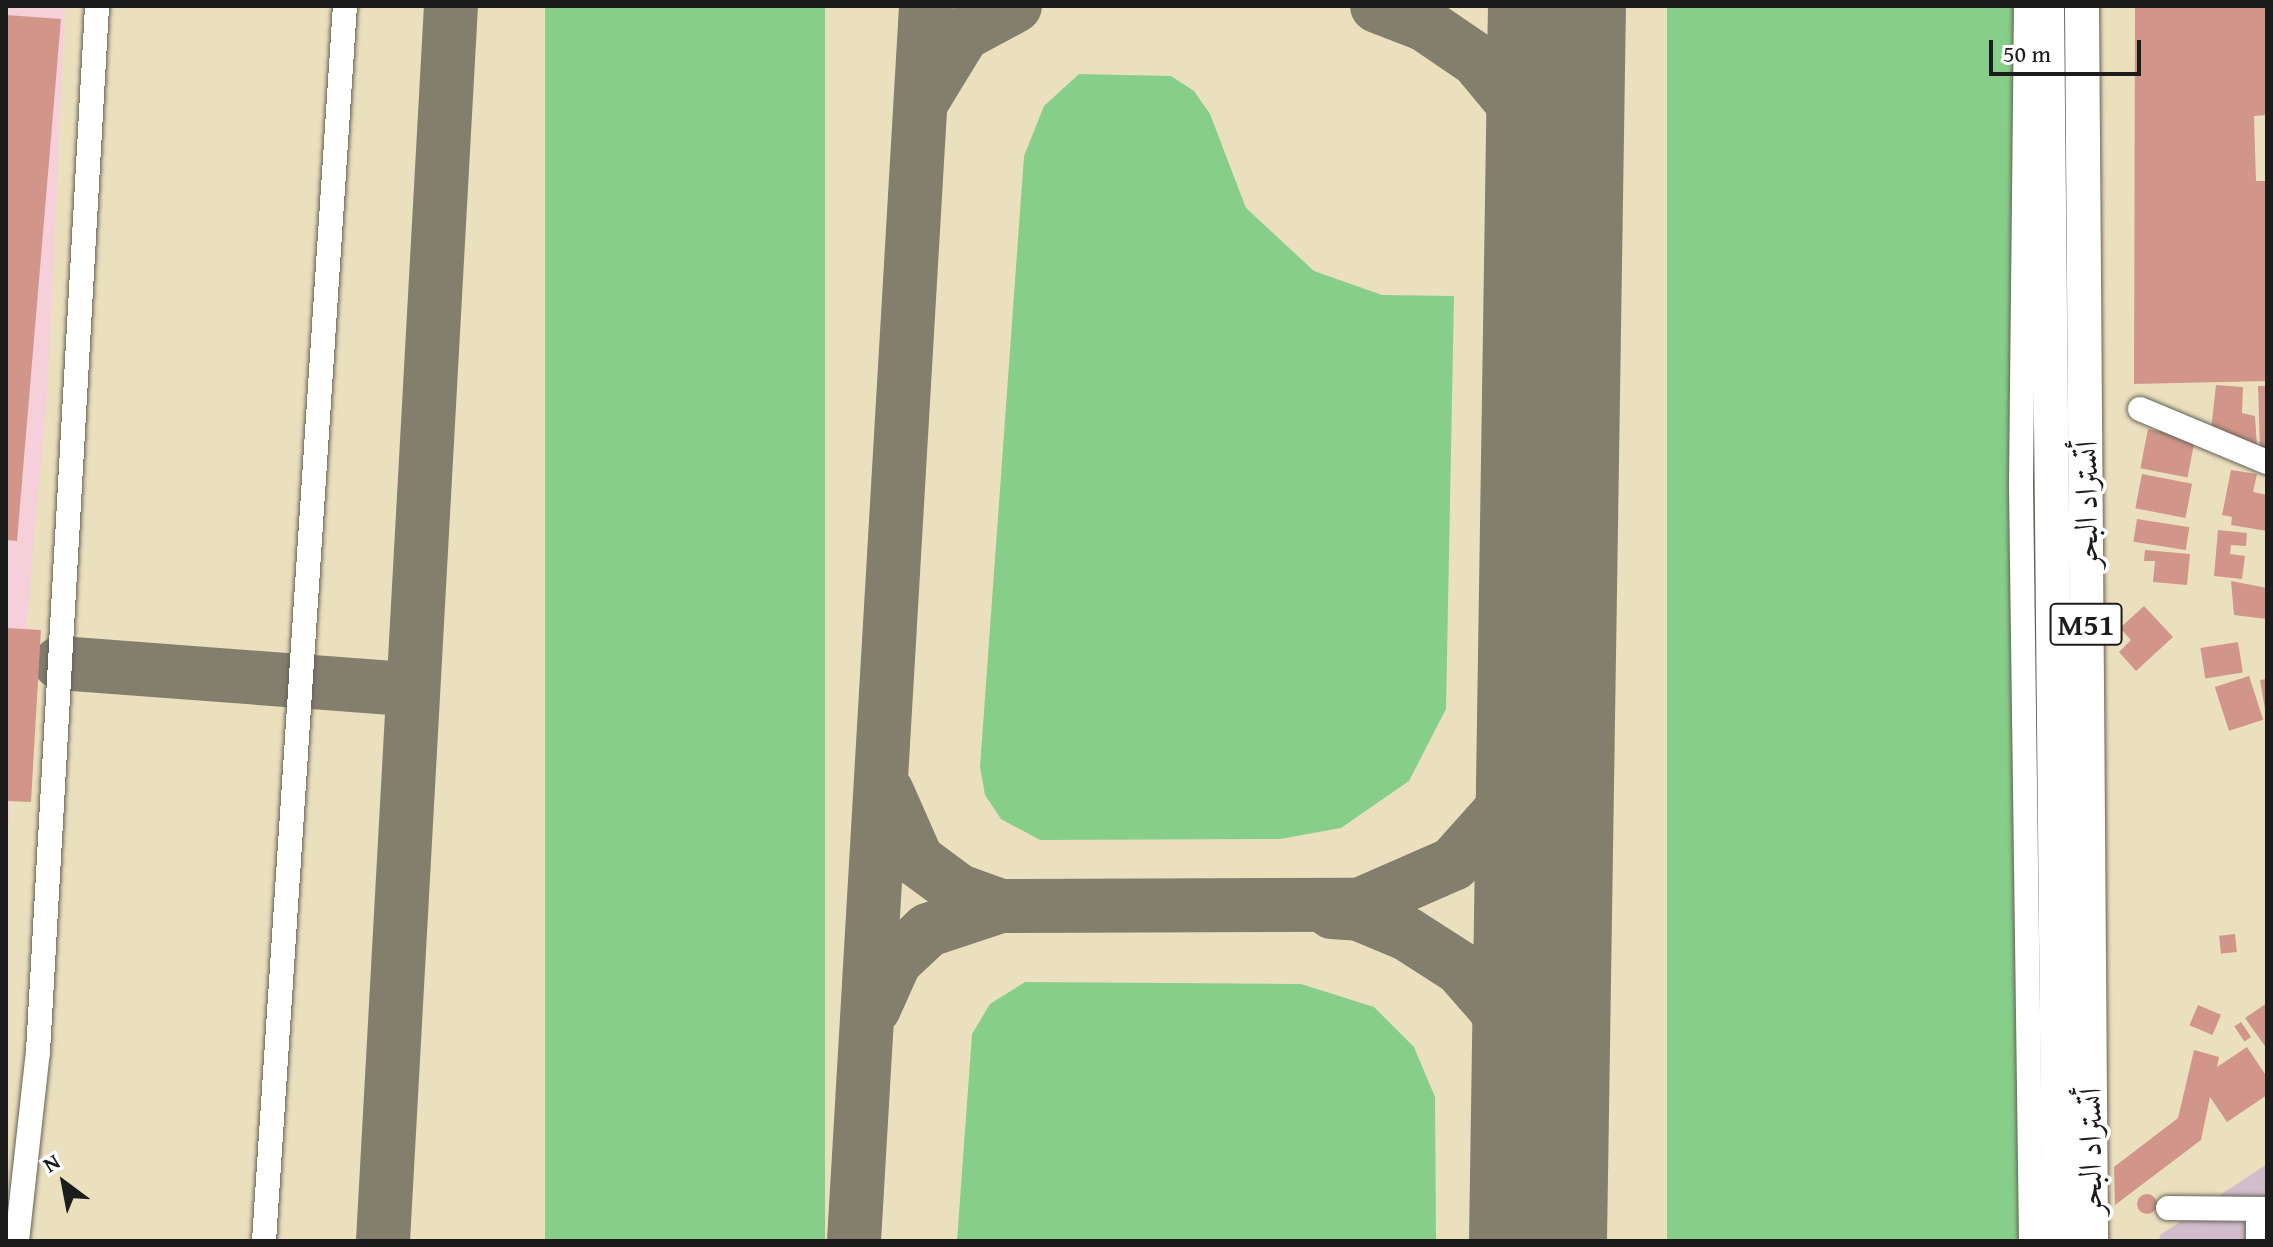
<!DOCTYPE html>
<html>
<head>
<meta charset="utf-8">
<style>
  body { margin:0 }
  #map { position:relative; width:2273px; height:1247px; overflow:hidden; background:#ebe0be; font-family:"Gentium Book Plus",Amiri,serif }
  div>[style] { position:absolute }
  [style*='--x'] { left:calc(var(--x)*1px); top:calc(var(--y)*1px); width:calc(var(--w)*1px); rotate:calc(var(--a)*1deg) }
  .built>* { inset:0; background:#f5cfda }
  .industrial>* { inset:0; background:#d1bdcb }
  .green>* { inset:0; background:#87ce8a; transform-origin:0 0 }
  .taxiway>* { height:54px; margin:-27px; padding:0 27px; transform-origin:27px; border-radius:27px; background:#847e6d }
  .runway>* { height:138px; margin:-69px; padding:0 69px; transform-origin:69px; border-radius:69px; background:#847e6d }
  .building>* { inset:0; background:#d19589; transform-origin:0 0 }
  .round { border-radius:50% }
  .roads { filter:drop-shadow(0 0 2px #646155) drop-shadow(0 0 2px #646155) }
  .minor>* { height:24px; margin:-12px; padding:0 12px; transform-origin:12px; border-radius:12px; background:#fff }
  .highway>* { height:34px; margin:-17px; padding:0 17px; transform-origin:17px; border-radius:17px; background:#fff }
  span { translate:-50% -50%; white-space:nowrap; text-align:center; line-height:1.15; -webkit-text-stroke:7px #fff; paint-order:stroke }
  .shield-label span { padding:2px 6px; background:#fff; border:2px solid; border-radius:6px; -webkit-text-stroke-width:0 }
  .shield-label { font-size:30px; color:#1c1c1c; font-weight:700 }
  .street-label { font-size:32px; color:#1c1c1c }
  .frame { position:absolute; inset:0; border:8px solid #1c1c1c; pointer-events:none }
  .north { position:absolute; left:24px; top:1143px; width:80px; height:80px; -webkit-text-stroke:6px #fff; paint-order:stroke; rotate:328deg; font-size:22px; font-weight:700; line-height:32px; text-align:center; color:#1c1c1c }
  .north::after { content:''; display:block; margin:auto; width:28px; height:36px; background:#1c1c1c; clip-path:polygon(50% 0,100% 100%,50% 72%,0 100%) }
  .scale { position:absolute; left:1989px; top:40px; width:152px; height:36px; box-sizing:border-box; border:4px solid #1c1c1c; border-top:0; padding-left:10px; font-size:24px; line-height:28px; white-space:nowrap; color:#1c1c1c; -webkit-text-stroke:6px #fff; paint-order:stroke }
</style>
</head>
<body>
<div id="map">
  <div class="built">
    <div style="clip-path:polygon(6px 6px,65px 6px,48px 385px,6px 855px)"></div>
  </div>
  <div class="industrial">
    <div style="clip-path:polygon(2267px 1164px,2267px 1241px,2159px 1241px,2160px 1235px)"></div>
  </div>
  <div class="green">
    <div style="left:545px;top:6px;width:280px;height:1237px"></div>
    <div style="left:1667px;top:6px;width:380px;height:1235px"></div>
    <div style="clip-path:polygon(1079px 74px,1171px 76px,1194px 91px,1210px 114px,1246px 208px,1314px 271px,1382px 295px,1454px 296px,1446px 709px,1409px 781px,1341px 828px,1280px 839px,1040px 840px,1001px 819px,985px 795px,980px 767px,1024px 156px,1044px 106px)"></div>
    <div style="clip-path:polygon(1025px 982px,1301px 984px,1374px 1007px,1414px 1047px,1435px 1097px,1436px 1241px,957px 1241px,972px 1034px,990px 1004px)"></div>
  </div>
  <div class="taxiway">
    <div style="--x:1377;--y:6;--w:50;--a:21"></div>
    <div style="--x:1424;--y:24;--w:64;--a:34.2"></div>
    <div style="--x:1477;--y:60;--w:62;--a:50.2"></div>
    <div style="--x:1517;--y:108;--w:92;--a:66.2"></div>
    <div style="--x:924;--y:98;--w:75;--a:-58.6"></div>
    <div style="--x:963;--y:34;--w:59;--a:-28.3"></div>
    <div style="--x:60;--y:663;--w:350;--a:4.3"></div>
    <div style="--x:887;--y:792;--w:74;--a:66.2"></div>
    <div style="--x:917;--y:860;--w:52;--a:36.4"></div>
    <div style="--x:959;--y:891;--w:45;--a:19.7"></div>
    <div style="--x:1001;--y:906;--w:358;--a:-0.2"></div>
    <div style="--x:1359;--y:905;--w:103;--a:-23.6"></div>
    <div style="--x:1453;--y:864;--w:76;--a:-48.2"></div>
    <div style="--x:1504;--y:807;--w:71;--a:-63.1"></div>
    <div style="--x:1536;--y:744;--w:103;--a:-83.8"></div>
    <div style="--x:1332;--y:912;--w:27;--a:4"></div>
    <div style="--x:1359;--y:914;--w:52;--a:22.6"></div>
    <div style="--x:1407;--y:934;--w:63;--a:32.7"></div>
    <div style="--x:1460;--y:968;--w:53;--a:48.8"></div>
    <div style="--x:1495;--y:1008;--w:122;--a:68.3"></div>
    <div style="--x:874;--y:1008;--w:51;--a:-65.9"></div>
    <div style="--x:895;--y:961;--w:45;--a:-43.2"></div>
    <div style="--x:928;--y:930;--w:77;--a:-18.2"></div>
    <div style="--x:383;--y:1241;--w:1237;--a:-86.85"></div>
    <div style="--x:854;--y:1241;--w:1237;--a:-86.66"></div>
  </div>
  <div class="runway">
    <div style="--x:1538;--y:1241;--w:1235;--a:-89.12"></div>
  </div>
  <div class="building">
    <div style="clip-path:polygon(2135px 6px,2267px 6px,2267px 115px,2254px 116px,2256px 181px,2267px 181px,2267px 381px,2134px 384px)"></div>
    <div style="clip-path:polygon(6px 15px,61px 19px,17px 541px,6px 540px)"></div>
    <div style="clip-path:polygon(2216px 385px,2243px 387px,2242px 413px,2255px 416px,2257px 448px,2211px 430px)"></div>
    <div style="clip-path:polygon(2258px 386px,2267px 386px,2267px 453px,2260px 450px)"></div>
    <div style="left:2148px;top:429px;width:48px;height:40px;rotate:11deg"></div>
    <div style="clip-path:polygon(2231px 470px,2257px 474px,2253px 492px,2267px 495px,2267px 531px,2231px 525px,2232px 517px,2222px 515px)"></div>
    <div style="left:2142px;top:474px;width:51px;height:35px;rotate:11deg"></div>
    <div style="left:2137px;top:519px;width:53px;height:23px;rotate:9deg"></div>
    <div style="clip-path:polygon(2218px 530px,2247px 533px,2246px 546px,2231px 545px,2230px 554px,2245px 556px,2242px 579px,2214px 576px)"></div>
    <div style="clip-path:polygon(2145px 550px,2190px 554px,2187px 585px,2153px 582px,2155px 561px,2144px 561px)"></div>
    <div style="clip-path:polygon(2231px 581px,2267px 588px,2267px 619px,2234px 615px)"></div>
    <div style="clip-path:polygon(2144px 606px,2173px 637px,2136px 671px,2119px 652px,2131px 640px,2120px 628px)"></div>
    <div style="clip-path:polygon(6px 628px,41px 630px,31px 802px,6px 801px)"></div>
    <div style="left:2238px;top:642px;width:31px;height:38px;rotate:81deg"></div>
    <div style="left:2249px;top:676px;width:46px;height:36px;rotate:72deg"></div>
    <div style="clip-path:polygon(2267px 679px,2267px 709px,2265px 709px,2260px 680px)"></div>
    <div style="left:2235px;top:934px;width:18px;height:16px;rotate:84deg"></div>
    <div style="clip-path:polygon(2267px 1003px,2267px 1049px,2245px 1018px)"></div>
    <div style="left:2198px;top:1005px;width:25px;height:22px;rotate:23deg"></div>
    <div style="left:2241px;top:1022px;width:18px;height:8px;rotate:56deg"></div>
    <div style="clip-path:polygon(2247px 1047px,2267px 1077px,2267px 1095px,2227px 1122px,2210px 1097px,2201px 1140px,2115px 1205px,2114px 1167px,2178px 1118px,2194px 1050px,2219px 1057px,2217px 1067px)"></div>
    <div class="round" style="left:2137px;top:1194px;width:20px;height:20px"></div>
  </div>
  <div class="roads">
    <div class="minor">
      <div style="--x:2026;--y:6;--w:481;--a:90.6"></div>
      <div style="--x:2021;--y:487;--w:754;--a:89.24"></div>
      <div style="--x:2140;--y:409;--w:138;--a:22.7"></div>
      <div style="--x:2168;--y:1208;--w:99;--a:0.6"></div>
      <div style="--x:2258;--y:1209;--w:32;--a:90"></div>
      <div style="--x:17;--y:1241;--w:190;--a:-83.7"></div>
      <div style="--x:38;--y:1052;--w:1048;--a:-86.77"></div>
      <div style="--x:264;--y:1241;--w:1238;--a:-86.25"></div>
    </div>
    <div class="highway">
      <div style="--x:2047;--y:6;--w:1230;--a:89.44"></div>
      <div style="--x:2082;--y:6;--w:1235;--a:89.58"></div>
    </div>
  </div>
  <div class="shield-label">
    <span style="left:2086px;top:624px">M51</span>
  </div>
  <div class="street-label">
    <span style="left:2086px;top:504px;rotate:-90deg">أتستراد البحر</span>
    <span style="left:2090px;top:1151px;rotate:-90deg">أتستراد البحر</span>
  </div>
  <div class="frame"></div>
  <div class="north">N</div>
  <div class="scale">50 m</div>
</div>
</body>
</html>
